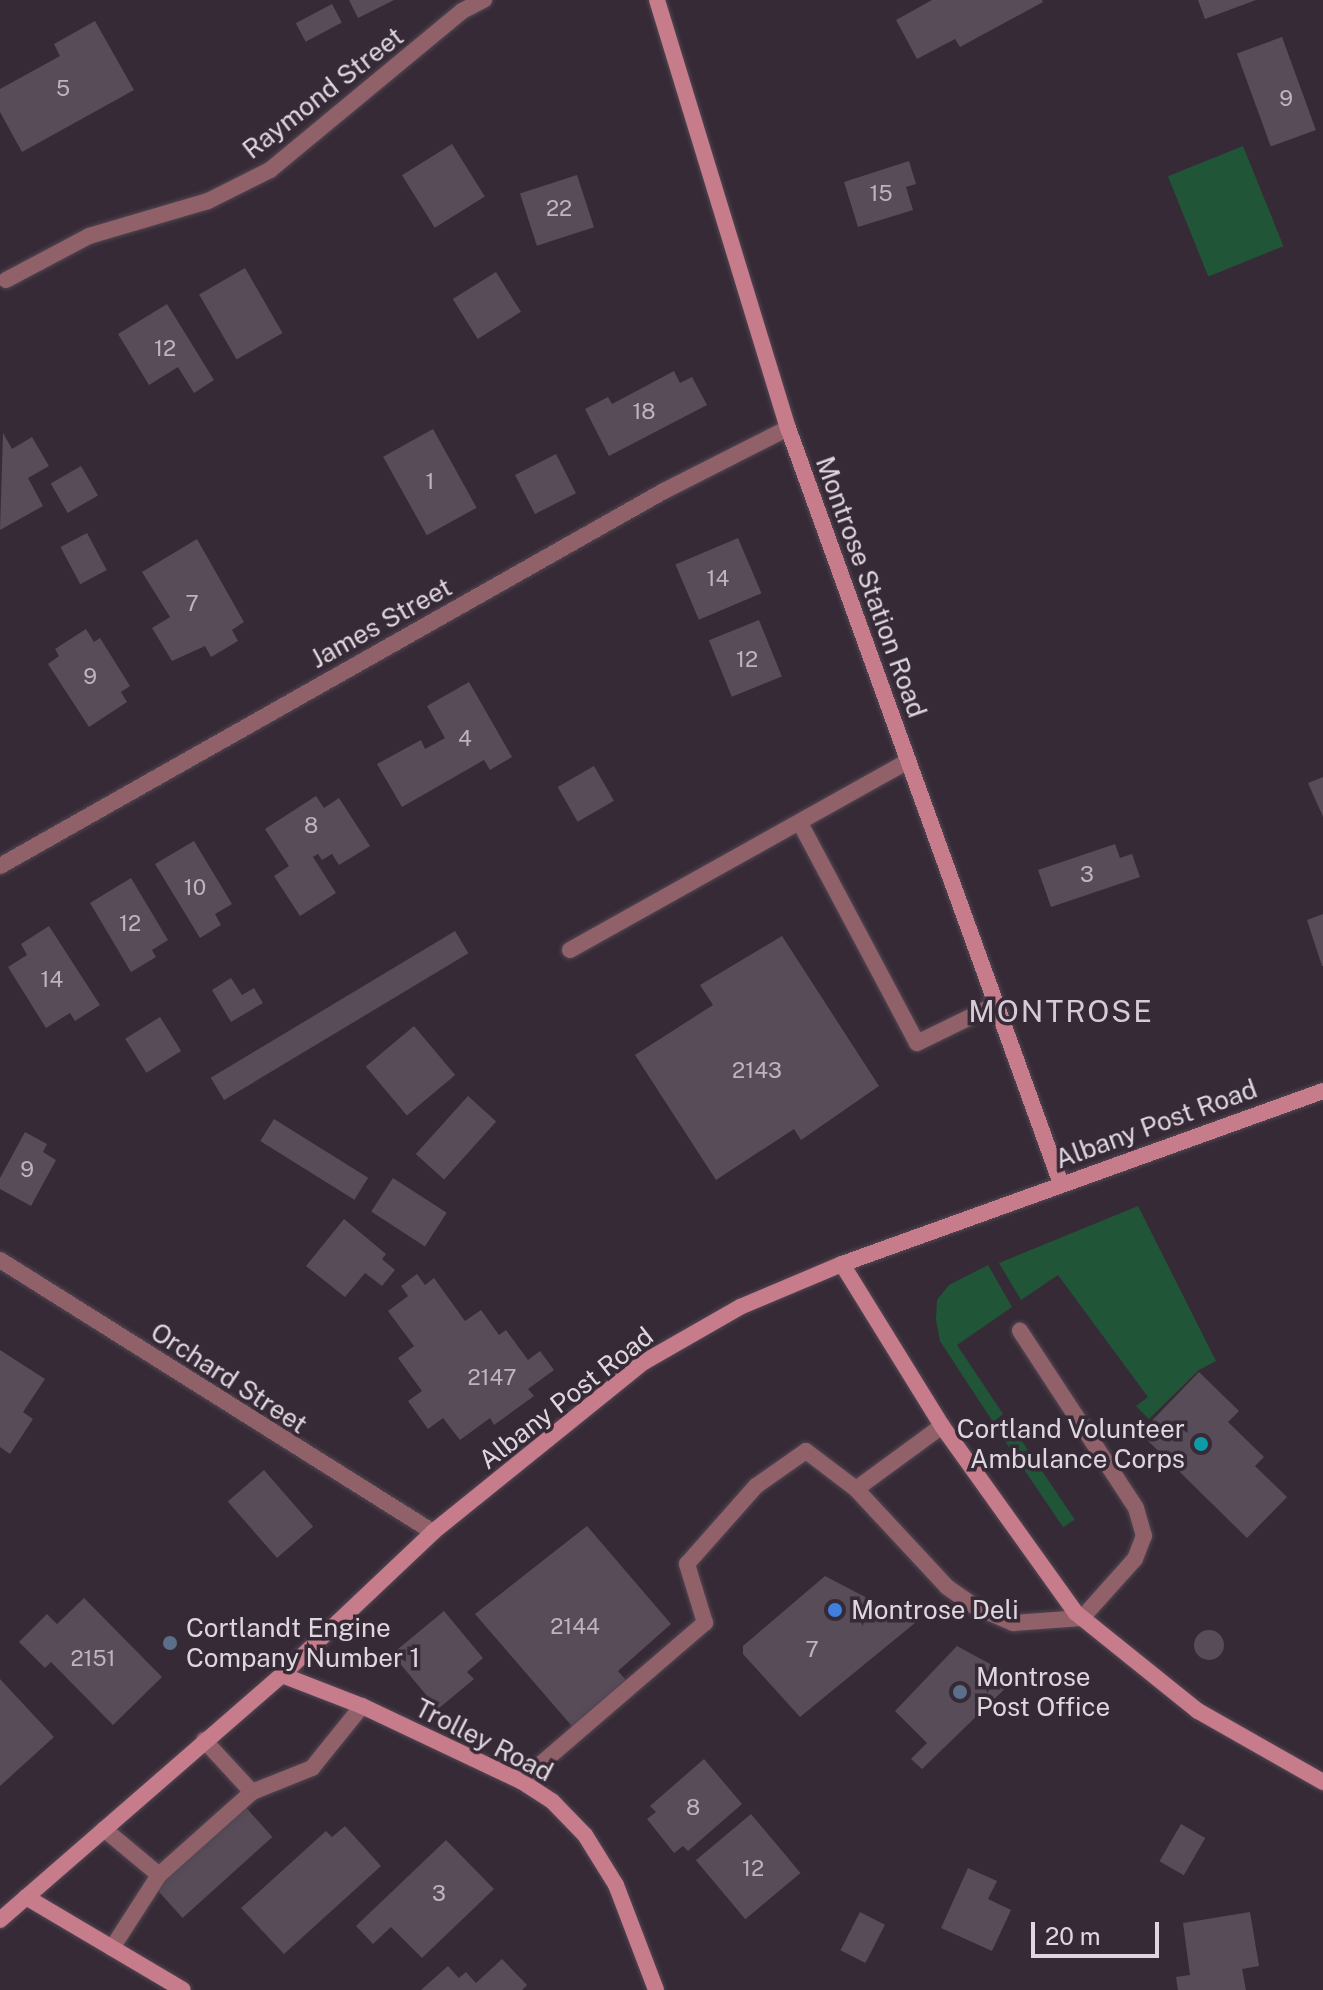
<!DOCTYPE html>
<html>
<head>
<meta charset="utf-8">
<style>
  body { margin:0 }
  #map { position:relative; width:1323px; height:1990px; overflow:hidden; background:#362a36; font-family:"Public Sans",sans-serif }
  div>[style] { position:absolute }
  [style*='--x'] { left:calc(var(--x)*1px); top:calc(var(--y)*1px); width:calc(var(--w)*1px); rotate:calc(var(--a)*1deg) }
  .green>* { inset:0; background:#215537; transform-origin:0 0 }
  .building>* { inset:0; background:#584c59; transform-origin:0 0 }
  .round { border-radius:50% }
  .roads { filter:drop-shadow(0 0 2px #514651) drop-shadow(0 0 2px #514651) }
  .lane>* { height:16px; margin:-8px; padding:0 8px; transform-origin:8px; border-radius:8px; background:#906169 }
  .street>* { height:16px; margin:-8px; padding:0 8px; transform-origin:8px; border-radius:8px; background:#906169 }
  .secondary>* { height:16px; margin:-8px; padding:0 8px; transform-origin:8px; border-radius:8px; background:#c67c8a }
  .dots>* { width:22px; height:22px; translate:-50% -50%; box-sizing:border-box; border:4px solid #362a36; border-radius:50% }
  span { translate:-50% -50%; white-space:nowrap; text-align:center; line-height:1.15; -webkit-text-stroke:7px #362a36; paint-order:stroke }
  .number-label { font-size:22px; color:#bdb4be }
  .number-label span { -webkit-text-stroke-width:0 }
  .street-label { font-size:26px; color:#dfd7df }
  .poi-label { font-size:26px; color:#dfd7df }
  .right { translate:-100% -50%; text-align:right }
  .left { translate:0 -50%; text-align:left }
  .quarter-label { font-size:30px; color:#d8c9d9; letter-spacing:2px }
  .scale { position:absolute; left:1031px; top:1922px; width:128px; height:36px; box-sizing:border-box; border:4px solid #dfd7df; border-top:0; padding-left:10px; font-size:24px; line-height:28px; white-space:nowrap; color:#dfd7df; -webkit-text-stroke:6px #362a36; paint-order:stroke }
</style>
</head>
<body>
<div id="map">
  <div class="green">
    <div style="left:1243px;top:146px;width:108px;height:81px;rotate:68deg"></div>
    <div style="clip-path:polygon(1138px 1206px,1216px 1361px,1199px 1370px,1149px 1419px,1136px 1406px,1148px 1397px,1058px 1275px,1021px 1300px,999px 1263px)"></div>
    <div style="clip-path:polygon(988px 1265px,1012px 1307px,957px 1345px,1003px 1414px,993px 1422px,940px 1341px,936px 1320px,937px 1300px,949px 1285px)"></div>
    <div style="left:1011px;top:1425px;width:114px;height:14px;rotate:56deg"></div>
  </div>
  <div class="building">
    <div style="clip-path:polygon(349px 0,394px 0,358px 18px)"></div>
    <div style="clip-path:polygon(932px 0,1042px 0,1043px 2px,960px 47px,955px 39px,917px 59px,896px 20px)"></div>
    <div style="clip-path:polygon(1198px 0,1256px 0,1205px 19px)"></div>
    <div style="left:332px;top:4px;width:21px;height:41px;rotate:62deg"></div>
    <div style="clip-path:polygon(95px 21px,134px 90px,22px 152px,0 112px,0 89px,60px 56px,54px 44px)"></div>
    <div style="left:1282px;top:37px;width:99px;height:48px;rotate:70deg"></div>
    <div style="left:452px;top:144px;width:62px;height:59px;rotate:58deg"></div>
    <div style="clip-path:polygon(909px 161px,916px 184px,906px 187px,913px 210px,858px 227px,844px 182px)"></div>
    <div style="left:577px;top:175px;width:55px;height:60px;rotate:72deg"></div>
    <div style="left:245px;top:268px;width:75px;height:53px;rotate:60deg"></div>
    <div style="left:496px;top:272px;width:47px;height:51px;rotate:58deg"></div>
    <div style="clip-path:polygon(167px 304px,214px 380px,194px 393px,178px 367px,149px 385px,118px 334px)"></div>
    <div style="clip-path:polygon(674px 371px,680px 383px,692px 377px,707px 405px,609px 456px,585px 409px,608px 397px,612px 404px)"></div>
    <div style="left:433px;top:429px;width:90px;height:57px;rotate:61deg"></div>
    <div style="clip-path:polygon(3px 433px,12px 449px,32px 437px,49px 466px,28px 478px,43px 506px,0 530px)"></div>
    <div style="left:556px;top:454px;width:44px;height:46px;rotate:63deg"></div>
    <div style="left:81px;top:466px;width:34px;height:35px;rotate:60deg"></div>
    <div style="left:87px;top:533px;width:42px;height:30px;rotate:62deg"></div>
    <div style="left:738px;top:538px;width:60px;height:68px;rotate:67deg"></div>
    <div style="clip-path:polygon(197px 539px,244px 622px,232px 630px,238px 641px,211px 657px,205px 646px,172px 661px,152px 628px,170px 617px,142px 572px)"></div>
    <div style="left:759px;top:620px;width:61px;height:54px;rotate:68deg"></div>
    <div style="clip-path:polygon(86px 629px,94px 642px,100px 638px,130px 686px,121px 692px,127px 702px,89px 727px,48px 664px,59px 656px,55px 649px)"></div>
    <div style="clip-path:polygon(469px 682px,512px 757px,490px 770px,484px 760px,402px 807px,377px 764px,421px 740px,425px 749px,445px 738px,427px 706px)"></div>
    <div style="left:594px;top:766px;width:40px;height:42px;rotate:60deg"></div>
    <div style="clip-path:polygon(1323px 777px,1323px 817px,1308px 783px)"></div>
    <div style="clip-path:polygon(316px 796px,324px 808px,339px 798px,370px 846px,339px 865px,332px 854px,322px 860px,318px 854px,313px 857px,336px 893px,300px 916px,274px 876px,289px 866px,265px 829px)"></div>
    <div style="clip-path:polygon(194px 841px,232px 904px,215px 914px,221px 925px,200px 938px,155px 864px)"></div>
    <div style="clip-path:polygon(1115px 844px,1120px 858px,1132px 854px,1140px 877px,1051px 907px,1038px 870px)"></div>
    <div style="clip-path:polygon(131px 878px,168px 940px,152px 950px,156px 957px,131px 972px,90px 903px)"></div>
    <div style="clip-path:polygon(1323px 914px,1323px 966px,1322px 966px,1307px 920px)"></div>
    <div style="clip-path:polygon(49px 926px,100px 1005px,75px 1021px,70px 1013px,46px 1028px,8px 967px,27px 955px,21px 944px)"></div>
    <div style="left:455px;top:931px;width:26px;height:285px;rotate:59deg"></div>
    <div style="clip-path:polygon(782px 936px,879px 1086px,801px 1140px,794px 1129px,716px 1180px,635px 1055px,713px 1005px,700px 985px)"></div>
    <div style="clip-path:polygon(231px 978px,242px 995px,254px 988px,263px 1003px,231px 1022px,212px 990px)"></div>
    <div style="left:160px;top:1017px;width:40px;height:41px;rotate:58deg"></div>
    <div style="left:414px;top:1026px;width:64px;height:63px;rotate:50deg"></div>
    <div style="left:468px;top:1096px;width:38px;height:78px;rotate:42deg"></div>
    <div style="left:274px;top:1119px;width:111px;height:26px;rotate:32deg"></div>
    <div style="clip-path:polygon(25px 1132px,47px 1144px,43px 1152px,56px 1160px,31px 1206px,0 1189px,0 1178px)"></div>
    <div style="left:393px;top:1178px;width:64px;height:40px;rotate:33deg"></div>
    <div style="clip-path:polygon(344px 1219px,386px 1254px,382px 1259px,395px 1270px,382px 1286px,365px 1273px,345px 1297px,306px 1266px)"></div>
    <div style="clip-path:polygon(417px 1274px,425px 1285px,434px 1278px,465px 1321px,481px 1310px,499px 1335px,506px 1330px,528px 1360px,540px 1351px,554px 1370px,528px 1389px,534px 1396px,494px 1425px,490px 1418px,460px 1440px,443px 1418px,428px 1429px,408px 1401px,422px 1391px,398px 1358px,414px 1346px,388px 1311px,408px 1296px,401px 1286px)"></div>
    <div style="clip-path:polygon(0 1350px,45px 1379px,23px 1412px,33px 1419px,10px 1454px,0 1447px)"></div>
    <div style="clip-path:polygon(1199px 1372px,1239px 1411px,1228px 1422px,1264px 1457px,1255px 1466px,1287px 1497px,1247px 1538px,1140px 1433px)"></div>
    <div style="left:264px;top:1470px;width:75px;height:48px;rotate:49deg"></div>
    <div style="clip-path:polygon(587px 1526px,671px 1624px,618px 1671px,631px 1686px,577px 1732px,475px 1614px)"></div>
    <div style="clip-path:polygon(825px 1576px,915px 1623px,800px 1717px,743px 1654px,743px 1646px)"></div>
    <div style="clip-path:polygon(84px 1598px,162px 1677px,113px 1725px,51px 1662px,45px 1668px,19px 1642px,47px 1614px,57px 1624px)"></div>
    <div style="clip-path:polygon(444px 1611px,483px 1658px,467px 1672px,474px 1679px,438px 1709px,392px 1654px)"></div>
    <div class="round" style="left:1194px;top:1630px;width:30px;height:30px"></div>
    <div style="clip-path:polygon(957px 1646px,1016px 1678px,922px 1769px,911px 1759px,927px 1743px,895px 1711px)"></div>
    <div style="clip-path:polygon(0 1679px,54px 1737px,0 1786px)"></div>
    <div style="clip-path:polygon(704px 1759px,742px 1804px,688px 1851px,683px 1846px,674px 1853px,647px 1819px,656px 1812px,650px 1806px)"></div>
    <div style="left:241px;top:1802px;width:47px;height:121px;rotate:48deg"></div>
    <div style="left:751px;top:1814px;width:77px;height:72px;rotate:50deg"></div>
    <div style="left:1181px;top:1824px;width:28px;height:43px;rotate:30deg"></div>
    <div style="clip-path:polygon(345px 1826px,381px 1866px,284px 1954px,241px 1908px,326px 1831px,332px 1837px)"></div>
    <div style="clip-path:polygon(446px 1840px,494px 1889px,422px 1958px,391px 1927px,373px 1944px,356px 1926px)"></div>
    <div style="clip-path:polygon(968px 1868px,997px 1881px,988px 1899px,1011px 1910px,992px 1951px,941px 1928px)"></div>
    <div style="left:860px;top:1912px;width:28px;height:43px;rotate:27deg"></div>
    <div style="clip-path:polygon(1250px 1912px,1259px 1966px,1242px 1969px,1246px 1990px,1178px 1990px,1176px 1977px,1190px 1975px,1183px 1923px)"></div>
    <div style="clip-path:polygon(502px 1959px,527px 1985px,522px 1990px,421px 1990px,448px 1966px,459px 1978px,466px 1972px,476px 1983px)"></div>
  </div>
  <div class="roads">
    <div class="lane">
      <div style="--x:800;--y:823;--w:249;--a:62"></div>
      <div style="--x:917;--y:1043;--w:89;--a:-26"></div>
      <div style="--x:570;--y:950;--w:387;--a:-29.2"></div>
      <div style="--x:856;--y:1489;--w:107;--a:-36.2"></div>
      <div style="--x:204;--y:1740;--w:71;--a:47.3"></div>
      <div style="--x:521;--y:1781;--w:243;--a:-40.7"></div>
      <div style="--x:705;--y:1623;--w:62;--a:-107"></div>
      <div style="--x:687;--y:1564;--w:104;--a:-48.5"></div>
      <div style="--x:756;--y:1486;--w:61;--a:-35"></div>
      <div style="--x:806;--y:1451;--w:63;--a:37.2"></div>
      <div style="--x:856;--y:1489;--w:134;--a:47.1"></div>
      <div style="--x:947;--y:1587;--w:33;--a:35"></div>
      <div style="--x:974;--y:1606;--w:43;--a:23.6"></div>
      <div style="--x:1013;--y:1623;--w:69;--a:-4.1"></div>
      <div style="--x:1082;--y:1618;--w:79;--a:-48.1"></div>
      <div style="--x:1135;--y:1559;--w:25;--a:-69"></div>
      <div style="--x:1144;--y:1536;--w:29;--a:-106"></div>
      <div style="--x:1136;--y:1508;--w:212;--a:-123.2"></div>
      <div style="--x:104;--y:1829;--w:72;--a:39.9"></div>
      <div style="--x:112;--y:1948;--w:87;--a:-57.2"></div>
      <div style="--x:159;--y:1875;--w:125;--a:-41.7"></div>
      <div style="--x:252;--y:1792;--w:65;--a:-21.8"></div>
      <div style="--x:312;--y:1768;--w:80;--a:-51.1"></div>
    </div>
    <div class="street">
      <div style="--x:6;--y:280;--w:94;--a:-27.9"></div>
      <div style="--x:89;--y:236;--w:124;--a:-16.4"></div>
      <div style="--x:208;--y:201;--w:69;--a:-26.6"></div>
      <div style="--x:270;--y:170;--w:249;--a:-39.6"></div>
      <div style="--x:462;--y:11;--w:25;--a:-27"></div>
      <div style="--x:0;--y:866;--w:763;--a:-29.46"></div>
      <div style="--x:664;--y:491;--w:139;--a:-26.9"></div>
      <div style="--x:0;--y:1260;--w:511;--a:32.14"></div>
    </div>
    <div class="secondary">
      <div style="--x:657;--y:0;--w:448;--a:73"></div>
      <div style="--x:788;--y:428;--w:804;--a:70.14"></div>
      <div style="--x:842;--y:1264;--w:190;--a:58.3"></div>
      <div style="--x:942;--y:1426;--w:230;--a:54.4"></div>
      <div style="--x:1076;--y:1613;--w:156;--a:38.8"></div>
      <div style="--x:1198;--y:1711;--w:144;--a:29.6"></div>
      <div style="--x:282;--y:1675;--w:86;--a:21.2"></div>
      <div style="--x:362;--y:1706;--w:176;--a:25.3"></div>
      <div style="--x:521;--y:1781;--w:37;--a:33"></div>
      <div style="--x:552;--y:1801;--w:47;--a:45.9"></div>
      <div style="--x:585;--y:1835;--w:59;--a:58.2"></div>
      <div style="--x:616;--y:1885;--w:112;--a:69.1"></div>
      <div style="--x:26;--y:1897;--w:182;--a:30.6"></div>
      <div style="--x:0;--y:1920;--w:374;--a:-41"></div>
      <div style="--x:282;--y:1675;--w:208;--a:-43.4"></div>
      <div style="--x:433;--y:1532;--w:271;--a:-38.9"></div>
      <div style="--x:644;--y:1362;--w:111;--a:-29.8"></div>
      <div style="--x:740;--y:1307;--w:111;--a:-22.9"></div>
      <div style="--x:842;--y:1264;--w:511;--a:-19.78"></div>
    </div>
  </div>
  <div class="dots">
    <div style="left:1201px;top:1444px;background:#0f9aa8"></div>
    <div style="left:835px;top:1610px;background:#3f7fe0"></div>
    <div style="left:170px;top:1643px;background:#5c6f8a"></div>
    <div style="left:960px;top:1692px;background:#5c6f8a"></div>
  </div>
  <div class="number-label">
    <span style="left:63px;top:89px">5</span>
    <span style="left:1286px;top:99px">9</span>
    <span style="left:881px;top:194px">15</span>
    <span style="left:559px;top:209px">22</span>
    <span style="left:165px;top:349px">12</span>
    <span style="left:644px;top:412px">18</span>
    <span style="left:430px;top:482px">1</span>
    <span style="left:718px;top:579px">14</span>
    <span style="left:192px;top:604px">7</span>
    <span style="left:747px;top:660px">12</span>
    <span style="left:90px;top:677px">9</span>
    <span style="left:465px;top:739px">4</span>
    <span style="left:311px;top:826px">8</span>
    <span style="left:1087px;top:875px">3</span>
    <span style="left:195px;top:888px">10</span>
    <span style="left:130px;top:924px">12</span>
    <span style="left:52px;top:980px">14</span>
    <span style="left:757px;top:1071px">2143</span>
    <span style="left:27px;top:1170px">9</span>
    <span style="left:492px;top:1378px">2147</span>
    <span style="left:575px;top:1627px">2144</span>
    <span style="left:812px;top:1650px">7</span>
    <span style="left:93px;top:1659px">2151</span>
    <span style="left:693px;top:1808px">8</span>
    <span style="left:753px;top:1869px">12</span>
    <span style="left:439px;top:1894px">3</span>
  </div>
  <div class="street-label">
    <span style="left:323px;top:93px;rotate:-38deg">Raymond Street</span>
    <span style="left:871px;top:587px;rotate:70deg">Montrose Station Road</span>
    <span style="left:381px;top:623px;rotate:-29deg">James Street</span>
    <span style="left:1156px;top:1124px;rotate:-20deg">Albany Post Road</span>
    <span style="left:229px;top:1378px;rotate:33deg">Orchard Street</span>
    <span style="left:566px;top:1398px;rotate:-38deg">Albany Post Road</span>
    <span style="left:484px;top:1740px;rotate:27deg">Trolley Road</span>
  </div>
  <div class="poi-label">
    <span class="right" style="left:1185px;top:1444px">Cortland Volunteer<br>Ambulance Corps</span>
    <span class="left" style="left:851px;top:1610px">Montrose Deli</span>
    <span class="left" style="left:186px;top:1643px">Cortlandt Engine<br>Company Number 1</span>
    <span class="left" style="left:976px;top:1692px">Montrose<br>Post Office</span>
  </div>
  <div class="quarter-label">
    <span style="left:1061px;top:1011px">MONTROSE</span>
  </div>
  <div class="scale">20 m</div>
</div>
</body>
</html>
